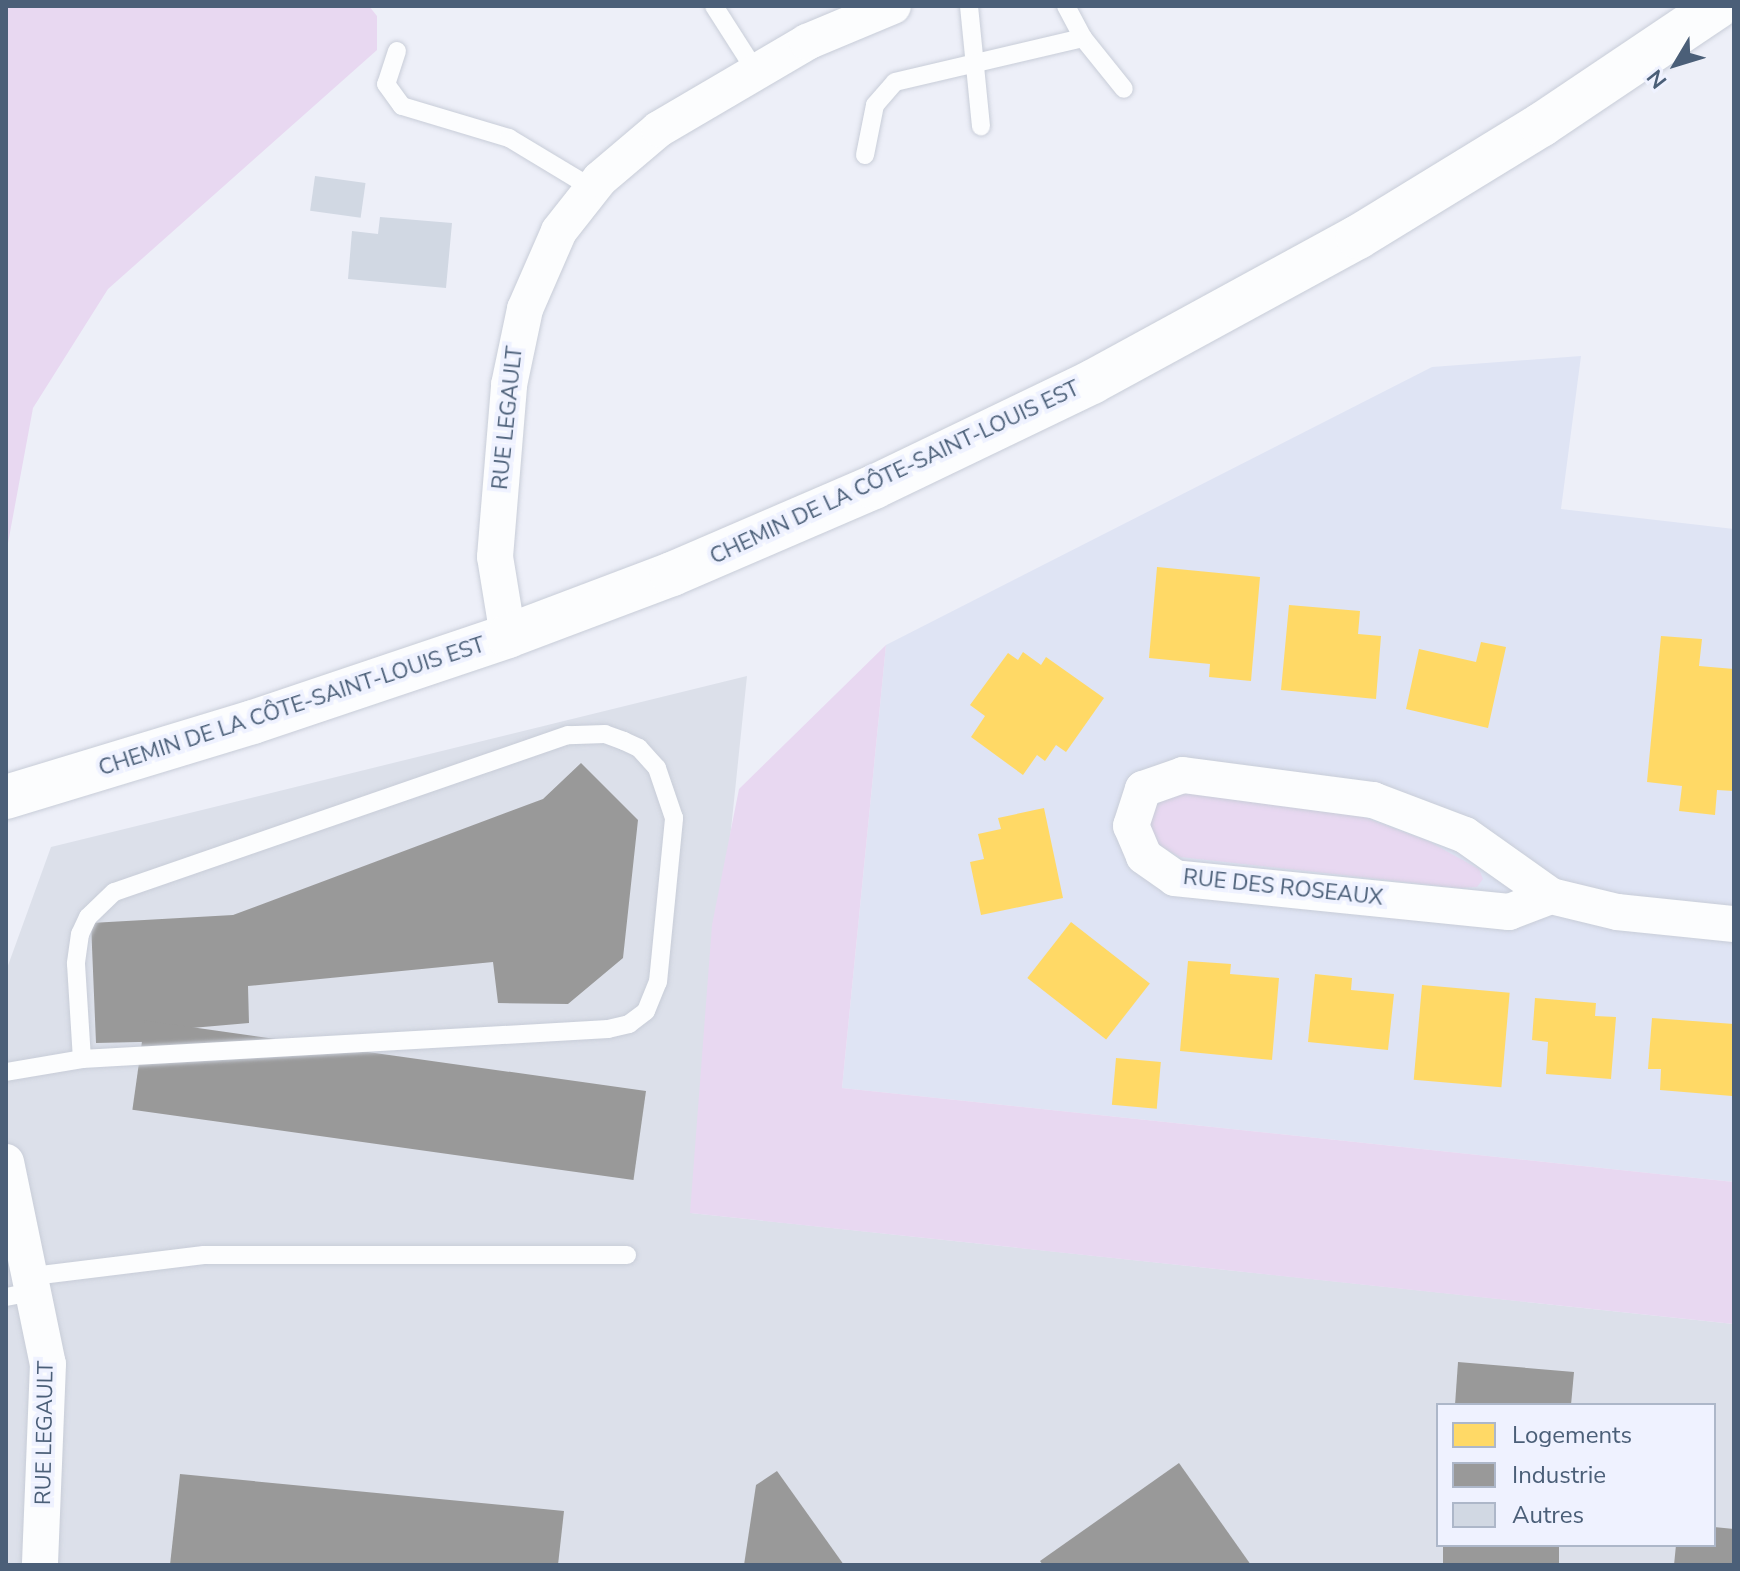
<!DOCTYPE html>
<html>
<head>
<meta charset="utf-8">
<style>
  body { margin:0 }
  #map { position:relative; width:1740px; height:1571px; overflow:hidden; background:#edeff8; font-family:"Nunito Sans",sans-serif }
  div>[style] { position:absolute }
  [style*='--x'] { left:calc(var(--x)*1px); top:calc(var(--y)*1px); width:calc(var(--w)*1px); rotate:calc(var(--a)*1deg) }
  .residential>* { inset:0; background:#dfe4f4 }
  .industrial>* { inset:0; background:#dce0ea }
  .green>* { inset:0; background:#e8d8f1 }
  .homes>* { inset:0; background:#ffd966; transform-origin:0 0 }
  .industry>* { inset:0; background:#999; transform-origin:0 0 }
  .building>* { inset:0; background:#d1d8e3; transform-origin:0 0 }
  .roads { filter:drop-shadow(0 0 2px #c8cdd8) drop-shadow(0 0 2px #c8cdd8) }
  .lane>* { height:18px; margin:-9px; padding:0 9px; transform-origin:9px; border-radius:9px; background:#fcfdfe }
  .street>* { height:36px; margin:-18px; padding:0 18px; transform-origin:18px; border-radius:18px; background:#fcfdfe }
  .secondary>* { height:44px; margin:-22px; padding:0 22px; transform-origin:22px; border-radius:22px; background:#fcfdfe }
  span { translate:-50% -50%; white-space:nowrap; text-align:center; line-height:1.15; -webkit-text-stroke:8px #eff2ff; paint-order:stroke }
  .street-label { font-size:22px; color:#4b5f78 }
  .frame { position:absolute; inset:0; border:8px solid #4b5f78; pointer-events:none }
  .legend { position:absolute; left:1436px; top:1403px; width:280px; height:144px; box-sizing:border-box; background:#eff2ff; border:2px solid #adb7c9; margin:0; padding:10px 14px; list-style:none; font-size:24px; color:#4b5f78 }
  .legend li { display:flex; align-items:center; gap:16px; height:40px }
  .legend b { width:40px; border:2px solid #adb7c9 }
  .north { position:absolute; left:1636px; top:24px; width:80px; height:80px; -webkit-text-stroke:6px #eff2ff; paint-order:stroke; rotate:232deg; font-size:22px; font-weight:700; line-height:32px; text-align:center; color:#4b5f78 }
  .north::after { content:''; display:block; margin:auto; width:28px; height:36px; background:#4b5f78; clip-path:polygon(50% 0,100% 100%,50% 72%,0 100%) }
</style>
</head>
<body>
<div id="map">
  <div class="residential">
    <div style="clip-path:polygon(1581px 356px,1561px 509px,1734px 529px,1734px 1182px,842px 1088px,886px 645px,1432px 367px)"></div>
  </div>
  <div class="industrial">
    <div style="clip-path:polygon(evenodd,747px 676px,691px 1213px,1734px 1324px,1734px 1565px,6px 1565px,6px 971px,51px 847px,747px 676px,1438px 1405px,1714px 1405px,1714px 1545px,1438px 1545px,1438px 1405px)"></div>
  </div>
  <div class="green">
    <div style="clip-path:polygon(6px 6px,369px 6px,377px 16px,377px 50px,108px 289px,33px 408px,6px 554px)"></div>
    <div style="clip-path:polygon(886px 645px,842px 1088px,1734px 1182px,1734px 1324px,690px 1213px,712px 925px,739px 789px)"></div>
    <div style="clip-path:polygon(1190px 793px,1363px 817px,1430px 842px,1479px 869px,1483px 879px,1477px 887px,1460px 888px,1180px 857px,1155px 843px,1149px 827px,1153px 809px,1167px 796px)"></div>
  </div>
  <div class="homes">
    <div style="clip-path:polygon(1157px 567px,1260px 577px,1251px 681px,1209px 677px,1210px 664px,1149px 658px)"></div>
    <div style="clip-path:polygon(1289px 605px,1360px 611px,1358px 634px,1381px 636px,1376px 699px,1281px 690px)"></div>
    <div style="clip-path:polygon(1661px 636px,1702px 639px,1699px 666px,1734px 669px,1734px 791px,1717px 790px,1715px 815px,1679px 811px,1682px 786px,1647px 782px)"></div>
    <div style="clip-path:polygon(1481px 642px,1506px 647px,1488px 728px,1406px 709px,1419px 649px,1476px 662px)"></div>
    <div style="clip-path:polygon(1023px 652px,1041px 665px,1046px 657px,1104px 698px,1066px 752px,1056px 745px,1045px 761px,1037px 755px,1023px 775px,971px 737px,985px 716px,970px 705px,1008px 653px,1018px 660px)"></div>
    <div style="clip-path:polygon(1044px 808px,1063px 898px,981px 915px,970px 862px,984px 859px,978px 834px,1001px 829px,998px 818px)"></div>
    <div style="left:1071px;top:922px;width:100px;height:71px;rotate:38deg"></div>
    <div style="clip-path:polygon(1188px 961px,1231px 964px,1230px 974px,1279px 978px,1272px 1060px,1180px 1051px)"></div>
    <div style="clip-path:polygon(1315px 974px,1352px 978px,1351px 990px,1394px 994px,1388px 1050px,1308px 1042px)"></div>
    <div style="left:1422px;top:985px;width:88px;height:95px;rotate:5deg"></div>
    <div style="clip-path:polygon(1535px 998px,1596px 1003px,1595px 1016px,1616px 1017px,1611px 1079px,1546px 1074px,1548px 1042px,1532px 1040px)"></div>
    <div style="clip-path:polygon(1652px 1018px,1734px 1024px,1732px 1096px,1660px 1090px,1661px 1069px,1648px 1069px)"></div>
    <div style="left:1116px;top:1058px;width:45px;height:47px;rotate:5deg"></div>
  </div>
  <div class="industry">
    <div style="clip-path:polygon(581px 763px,638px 820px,623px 958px,568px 1004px,498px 1003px,493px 962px,248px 986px,249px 1023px,180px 1029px,182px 1041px,96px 1043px,91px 923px,233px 915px,543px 799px)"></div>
    <div style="left:646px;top:1091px;width:90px;height:506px;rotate:98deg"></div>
    <div style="clip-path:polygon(1458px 1362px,1574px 1372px,1571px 1405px,1455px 1405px)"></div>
    <div style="clip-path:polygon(1179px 1463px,1251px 1565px,1043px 1565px,1040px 1561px)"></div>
    <div style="clip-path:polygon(777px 1471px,844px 1565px,744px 1565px,756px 1485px)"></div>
    <div style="clip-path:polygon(180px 1474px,564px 1511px,558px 1565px,170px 1565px)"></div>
    <div style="clip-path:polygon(1714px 1527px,1734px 1529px,1734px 1565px,1674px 1565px,1676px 1545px,1714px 1545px)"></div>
    <div style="left:1443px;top:1545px;width:116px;height:20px"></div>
  </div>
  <div class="building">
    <div style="left:315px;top:176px;width:51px;height:35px;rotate:8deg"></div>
    <div style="clip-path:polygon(380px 217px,452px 223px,446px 288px,348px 279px,352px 231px,378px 234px)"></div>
  </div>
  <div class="roads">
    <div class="lane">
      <div style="--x:714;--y:6;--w:76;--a:57.4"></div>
      <div style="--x:969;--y:6;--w:121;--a:84.3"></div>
      <div style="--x:1066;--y:6;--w:36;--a:62"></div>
      <div style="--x:1083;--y:38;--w:65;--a:51.2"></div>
      <div style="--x:397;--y:51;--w:35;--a:108"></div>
      <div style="--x:386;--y:84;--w:27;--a:54"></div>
      <div style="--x:402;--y:106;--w:112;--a:16.7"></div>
      <div style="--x:509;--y:138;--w:97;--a:31.1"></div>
      <div style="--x:865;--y:155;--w:51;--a:-78.7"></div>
      <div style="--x:875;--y:105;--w:30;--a:-49"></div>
      <div style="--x:895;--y:82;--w:193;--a:-13.2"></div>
      <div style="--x:6;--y:1072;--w:77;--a:-9.7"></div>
      <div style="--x:82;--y:1059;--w:527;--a:-3.26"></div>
      <div style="--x:608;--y:1029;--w:22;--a:-13"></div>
      <div style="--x:629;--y:1024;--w:21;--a:-37"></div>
      <div style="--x:646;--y:1011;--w:31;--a:-68"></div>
      <div style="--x:658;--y:982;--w:165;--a:-84.4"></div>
      <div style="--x:674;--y:818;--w:53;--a:-108.8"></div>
      <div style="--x:657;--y:768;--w:27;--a:-132"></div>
      <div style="--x:639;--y:748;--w:17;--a:-155"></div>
      <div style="--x:624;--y:741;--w:20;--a:-160"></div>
      <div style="--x:605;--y:734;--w:37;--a:178"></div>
      <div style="--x:568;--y:735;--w:480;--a:160.9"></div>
      <div style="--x:114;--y:892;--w:36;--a:136"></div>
      <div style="--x:88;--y:917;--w:19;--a:115"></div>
      <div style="--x:80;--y:934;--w:30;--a:98"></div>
      <div style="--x:76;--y:964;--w:95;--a:86.4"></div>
      <div style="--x:33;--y:1276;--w:172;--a:-7"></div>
      <div style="--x:204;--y:1255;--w:423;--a:0"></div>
      <div style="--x:6;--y:1297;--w:31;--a:-11"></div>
    </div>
    <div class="street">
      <div style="--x:508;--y:636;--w:80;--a:-99.3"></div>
      <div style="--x:495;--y:557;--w:173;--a:-85.3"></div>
      <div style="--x:509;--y:385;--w:78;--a:-78.1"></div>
      <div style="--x:525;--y:309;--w:85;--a:-66.4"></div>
      <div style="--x:559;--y:231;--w:66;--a:-51.7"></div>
      <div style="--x:600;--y:179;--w:77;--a:-40.3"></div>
      <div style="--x:659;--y:129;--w:172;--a:-30.4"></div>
      <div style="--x:807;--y:42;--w:93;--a:-22.7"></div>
      <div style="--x:1551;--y:896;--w:45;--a:159.1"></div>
      <div style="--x:1509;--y:912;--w:336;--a:-174.2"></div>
      <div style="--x:1175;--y:878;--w:38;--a:-145"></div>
      <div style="--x:1144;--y:856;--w:33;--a:-113"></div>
      <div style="--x:1131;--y:826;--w:39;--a:-72"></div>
      <div style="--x:1143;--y:789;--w:42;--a:-19.3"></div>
      <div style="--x:1183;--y:775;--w:192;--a:7.5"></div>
      <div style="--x:1373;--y:800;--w:98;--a:20.8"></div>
      <div style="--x:1465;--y:835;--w:105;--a:35.3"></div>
      <div style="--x:1551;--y:896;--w:68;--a:13.6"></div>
      <div style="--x:1617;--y:912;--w:118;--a:5.9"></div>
      <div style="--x:6;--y:1162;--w:206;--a:78.3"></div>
      <div style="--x:48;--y:1364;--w:201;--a:92.3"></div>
    </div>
    <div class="secondary">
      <div style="--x:6;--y:797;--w:258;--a:-16.9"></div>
      <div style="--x:253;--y:722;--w:269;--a:-18.6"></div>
      <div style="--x:508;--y:636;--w:175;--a:-20.7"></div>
      <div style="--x:672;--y:574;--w:220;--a:-23.3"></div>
      <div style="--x:874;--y:487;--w:242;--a:-25.7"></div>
      <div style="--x:1092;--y:382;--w:303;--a:-28.6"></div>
      <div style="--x:1358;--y:237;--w:215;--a:-31.5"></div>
      <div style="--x:1541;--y:125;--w:213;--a:-33.9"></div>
    </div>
  </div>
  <div class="street-label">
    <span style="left:508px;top:418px;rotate:-84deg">RUE LEGAULT</span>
    <span style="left:895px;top:473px;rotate:-25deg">CHEMIN DE LA CÔTE-SAINT-LOUIS EST</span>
    <span style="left:292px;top:707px;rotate:-18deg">CHEMIN DE LA CÔTE-SAINT-LOUIS EST</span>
    <span style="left:1283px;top:888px;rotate:6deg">RUE DES ROSEAUX</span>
    <span style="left:45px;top:1433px;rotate:-89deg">RUE LEGAULT</span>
  </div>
  <div class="frame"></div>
  <ul class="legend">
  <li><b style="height:22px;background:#ffd966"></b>Logements</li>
  <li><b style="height:22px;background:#999"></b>Industrie</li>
  <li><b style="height:22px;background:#d1d8e3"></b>Autres</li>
  </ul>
  <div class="north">N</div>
</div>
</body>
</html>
